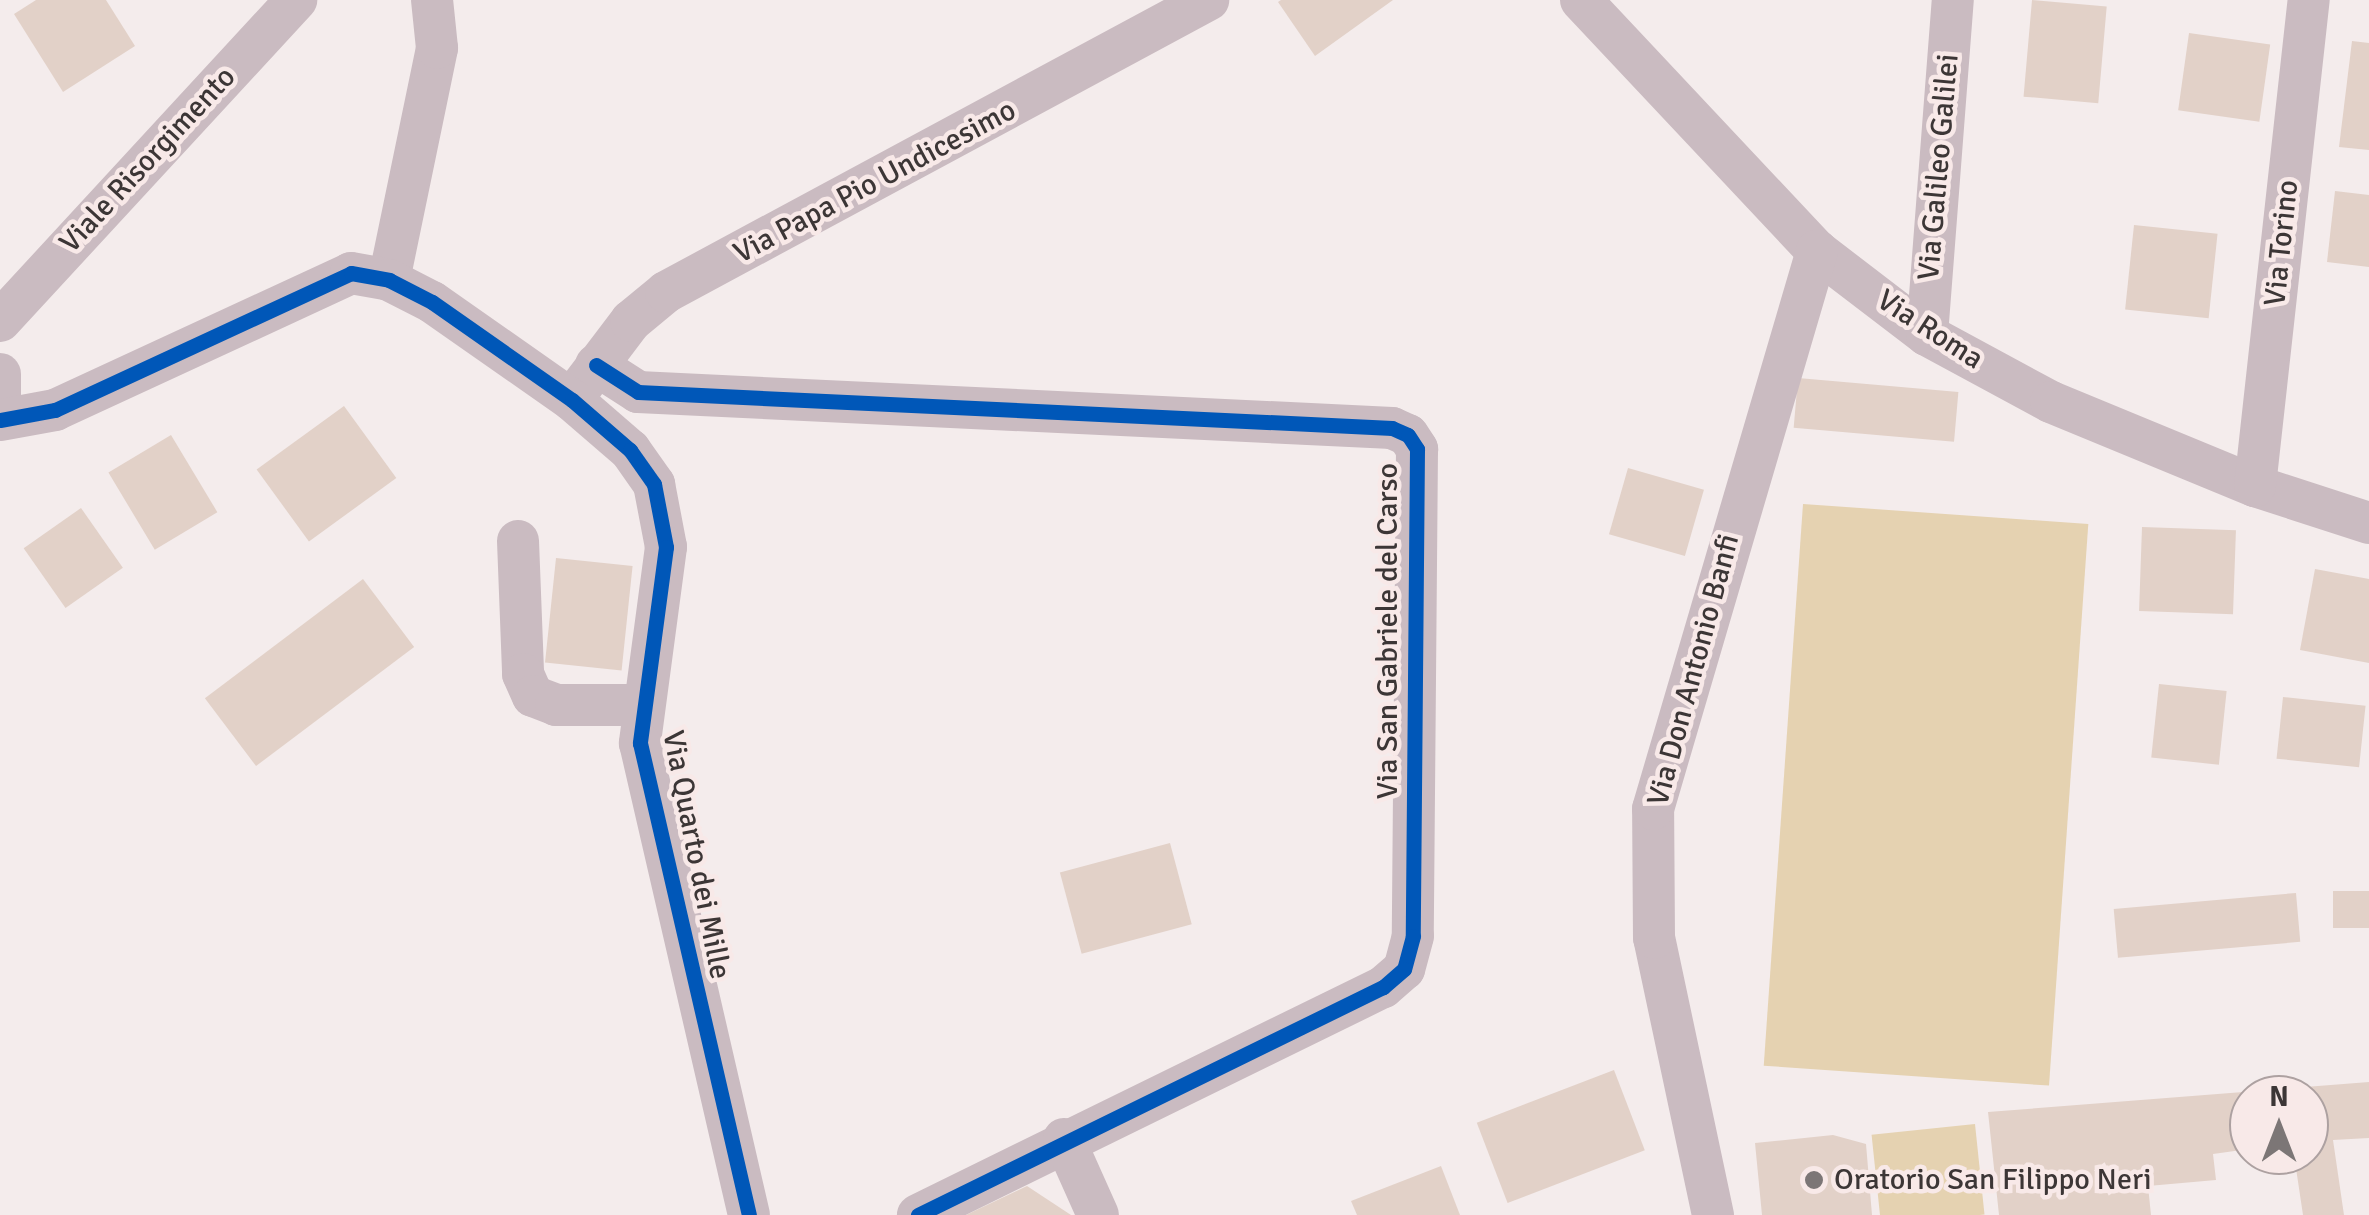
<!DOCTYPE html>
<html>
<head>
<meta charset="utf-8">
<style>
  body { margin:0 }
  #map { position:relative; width:2369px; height:1215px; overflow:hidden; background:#f4ecec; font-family:Signika,sans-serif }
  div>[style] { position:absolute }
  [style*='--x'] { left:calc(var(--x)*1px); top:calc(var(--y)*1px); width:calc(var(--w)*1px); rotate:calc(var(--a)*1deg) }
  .green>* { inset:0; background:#e5d2b1; transform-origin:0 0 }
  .building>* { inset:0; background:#e2d1c8; transform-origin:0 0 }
  .minor>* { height:42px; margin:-21px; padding:0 21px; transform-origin:21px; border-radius:21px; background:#cabbc1 }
  .cycleway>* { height:15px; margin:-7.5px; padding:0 7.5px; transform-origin:7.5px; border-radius:7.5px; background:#0057b8 }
  .dots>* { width:28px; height:28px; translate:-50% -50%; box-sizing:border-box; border:5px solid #f8e9e8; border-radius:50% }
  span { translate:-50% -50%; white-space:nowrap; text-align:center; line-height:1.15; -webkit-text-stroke:9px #f8e9e8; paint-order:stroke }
  .street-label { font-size:30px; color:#3c3636 }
  .poi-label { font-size:30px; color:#3c3636 }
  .left { translate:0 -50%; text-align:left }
  .north { position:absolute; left:2229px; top:1075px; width:100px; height:100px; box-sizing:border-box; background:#f8e9e8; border:2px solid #ada1a1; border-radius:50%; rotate:0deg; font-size:28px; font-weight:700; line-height:40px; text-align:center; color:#3c3636 }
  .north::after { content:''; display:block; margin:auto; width:35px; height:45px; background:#7c7676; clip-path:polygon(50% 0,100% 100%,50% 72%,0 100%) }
</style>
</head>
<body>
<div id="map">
  <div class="green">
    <div style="left:1803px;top:504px;width:286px;height:563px;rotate:4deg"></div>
    <div style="left:1975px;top:1124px;width:91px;height:104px;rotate:84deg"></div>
  </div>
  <div class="building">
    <div style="clip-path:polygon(36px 0,106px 0,135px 46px,63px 92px,14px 14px)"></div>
    <div style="clip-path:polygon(1393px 0,1315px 56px,1278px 2px,1281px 0)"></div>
    <div style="left:2032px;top:0;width:75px;height:97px;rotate:5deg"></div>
    <div style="left:2189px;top:33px;width:82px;height:78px;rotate:8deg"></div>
    <div style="clip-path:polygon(2352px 41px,2369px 43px,2369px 150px,2339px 147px)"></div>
    <div style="clip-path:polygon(2335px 191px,2369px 195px,2369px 267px,2327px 262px)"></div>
    <div style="left:2134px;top:225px;width:84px;height:85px;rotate:6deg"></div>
    <div style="left:1798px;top:378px;width:161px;height:50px;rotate:5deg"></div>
    <div style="left:344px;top:406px;width:89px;height:108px;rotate:54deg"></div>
    <div style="left:171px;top:435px;width:90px;height:73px;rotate:59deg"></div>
    <div style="left:1628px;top:468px;width:79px;height:69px;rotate:16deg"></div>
    <div style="left:81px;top:508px;width:73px;height:70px;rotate:55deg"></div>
    <div style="left:2142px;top:527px;width:94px;height:84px;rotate:2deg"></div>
    <div style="left:556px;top:558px;width:77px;height:105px;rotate:6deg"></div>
    <div style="clip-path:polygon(2315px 569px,2369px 579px,2369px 663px,2300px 650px)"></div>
    <div style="left:363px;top:579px;width:85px;height:198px;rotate:53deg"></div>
    <div style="left:2159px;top:684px;width:68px;height:74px;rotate:6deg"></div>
    <div style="left:2283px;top:697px;width:83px;height:62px;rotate:6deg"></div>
    <div style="left:1170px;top:843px;width:84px;height:114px;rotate:75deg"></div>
    <div style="left:2369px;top:891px;width:37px;height:36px;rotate:90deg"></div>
    <div style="left:2296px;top:893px;width:49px;height:183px;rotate:85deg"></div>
    <div style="left:1614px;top:1070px;width:86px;height:147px;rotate:69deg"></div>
    <div style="clip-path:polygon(2369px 1082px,2369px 1138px,2333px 1140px,2344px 1215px,2303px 1215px,2294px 1155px,2309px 1155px,2309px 1095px,2249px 1095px,2249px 1149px,2213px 1154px,2216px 1180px,2148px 1186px,2151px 1215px,1999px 1215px,1988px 1112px)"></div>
    <div style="clip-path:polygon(1833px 1135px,1866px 1144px,1872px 1215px,1762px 1215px,1755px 1143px)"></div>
    <div style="clip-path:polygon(1441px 1166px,1460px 1215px,1357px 1215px,1351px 1201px)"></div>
    <div style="clip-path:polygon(1027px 1186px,1071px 1215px,966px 1215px)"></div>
  </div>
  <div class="minor">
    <div style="--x:1581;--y:0;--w:345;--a:46.8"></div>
    <div style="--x:1817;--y:251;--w:138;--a:37.4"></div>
    <div style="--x:1927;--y:335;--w:141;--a:28.4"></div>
    <div style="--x:2051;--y:402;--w:221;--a:22.4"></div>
    <div style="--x:2255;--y:486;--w:120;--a:18"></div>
    <div style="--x:389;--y:280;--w:237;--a:-78.3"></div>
    <div style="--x:437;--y:48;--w:48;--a:-95.9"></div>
    <div style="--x:0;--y:321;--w:437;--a:-47.3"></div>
    <div style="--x:1927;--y:335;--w:336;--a:-85.6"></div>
    <div style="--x:596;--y:365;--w:50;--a:32.7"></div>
    <div style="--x:638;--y:392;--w:755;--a:2.73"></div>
    <div style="--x:1392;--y:428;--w:17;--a:24"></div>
    <div style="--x:1408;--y:435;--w:17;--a:57"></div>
    <div style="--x:1417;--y:449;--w:487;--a:90.5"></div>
    <div style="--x:1413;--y:936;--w:34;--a:105"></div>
    <div style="--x:1404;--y:969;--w:28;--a:139"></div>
    <div style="--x:1383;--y:987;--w:518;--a:153.88"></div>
    <div style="--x:0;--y:374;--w:33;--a:90"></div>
    <div style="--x:581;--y:387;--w:83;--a:-52.9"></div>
    <div style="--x:631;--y:321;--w:45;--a:-39.6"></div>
    <div style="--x:666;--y:292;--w:616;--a:-28.31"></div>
    <div style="--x:0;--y:420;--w:56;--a:-10.3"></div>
    <div style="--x:55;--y:410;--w:326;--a:-24.8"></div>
    <div style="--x:351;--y:273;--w:39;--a:10"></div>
    <div style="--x:389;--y:280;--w:48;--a:27.1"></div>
    <div style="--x:432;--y:302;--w:171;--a:35"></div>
    <div style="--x:572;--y:400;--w:77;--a:40.8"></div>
    <div style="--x:630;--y:450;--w:42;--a:54.8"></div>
    <div style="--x:654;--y:484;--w:64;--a:79.2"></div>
    <div style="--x:666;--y:547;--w:198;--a:97.6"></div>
    <div style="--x:640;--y:743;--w:484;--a:77"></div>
    <div style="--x:2255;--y:486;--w:489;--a:-83.7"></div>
    <div style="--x:518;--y:541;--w:133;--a:87.8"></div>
    <div style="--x:523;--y:674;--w:24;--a:66"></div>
    <div style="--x:533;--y:696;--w:25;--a:21"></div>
    <div style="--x:556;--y:705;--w:86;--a:0"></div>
    <div style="--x:1064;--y:1139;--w:83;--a:65.9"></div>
    <div style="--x:1713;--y:1215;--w:283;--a:-102"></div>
    <div style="--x:1654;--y:938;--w:129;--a:-90.4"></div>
    <div style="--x:1653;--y:809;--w:582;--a:-73.62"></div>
  </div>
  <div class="cycleway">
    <div style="--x:596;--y:365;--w:50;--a:32.7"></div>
    <div style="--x:638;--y:392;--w:755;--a:2.73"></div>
    <div style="--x:1392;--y:428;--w:17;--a:24"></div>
    <div style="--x:1408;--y:435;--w:17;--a:57"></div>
    <div style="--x:1417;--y:449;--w:487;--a:90.5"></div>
    <div style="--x:1413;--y:936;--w:34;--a:105"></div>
    <div style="--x:1404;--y:969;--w:28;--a:139"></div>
    <div style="--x:1383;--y:987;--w:518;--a:153.88"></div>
    <div style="--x:0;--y:420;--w:56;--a:-10.3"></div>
    <div style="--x:55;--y:410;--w:326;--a:-24.8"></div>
    <div style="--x:351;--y:273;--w:39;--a:10"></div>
    <div style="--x:389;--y:280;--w:48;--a:27.1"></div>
    <div style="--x:432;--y:302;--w:171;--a:35"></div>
    <div style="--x:572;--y:400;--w:77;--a:40.8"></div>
    <div style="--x:630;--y:450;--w:42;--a:54.8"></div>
    <div style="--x:654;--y:484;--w:64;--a:79.2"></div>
    <div style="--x:666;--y:547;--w:198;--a:97.6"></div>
    <div style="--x:640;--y:743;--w:484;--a:77"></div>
  </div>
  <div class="dots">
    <div style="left:1814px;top:1180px;background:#7c7676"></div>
  </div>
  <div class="street-label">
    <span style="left:148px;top:160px;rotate:-47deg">Viale Risorgimento</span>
    <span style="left:1939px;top:167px;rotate:-85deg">Via Galileo Galilei</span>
    <span style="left:875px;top:182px;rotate:-28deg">Via Papa Pio Undicesimo</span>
    <span style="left:2282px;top:243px;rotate:-84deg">Via Torino</span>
    <span style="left:1930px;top:330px;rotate:33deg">Via Roma</span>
    <span style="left:1388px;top:631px;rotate:-90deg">Via San Gabriele del Carso</span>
    <span style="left:1694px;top:670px;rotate:-75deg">Via Don Antonio Banfi</span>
    <span style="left:696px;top:855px;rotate:79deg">Via Quarto dei Mille</span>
  </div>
  <div class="poi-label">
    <span class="left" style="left:1834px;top:1180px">Oratorio San Filippo Neri</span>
  </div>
  <div class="north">N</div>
</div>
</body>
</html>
